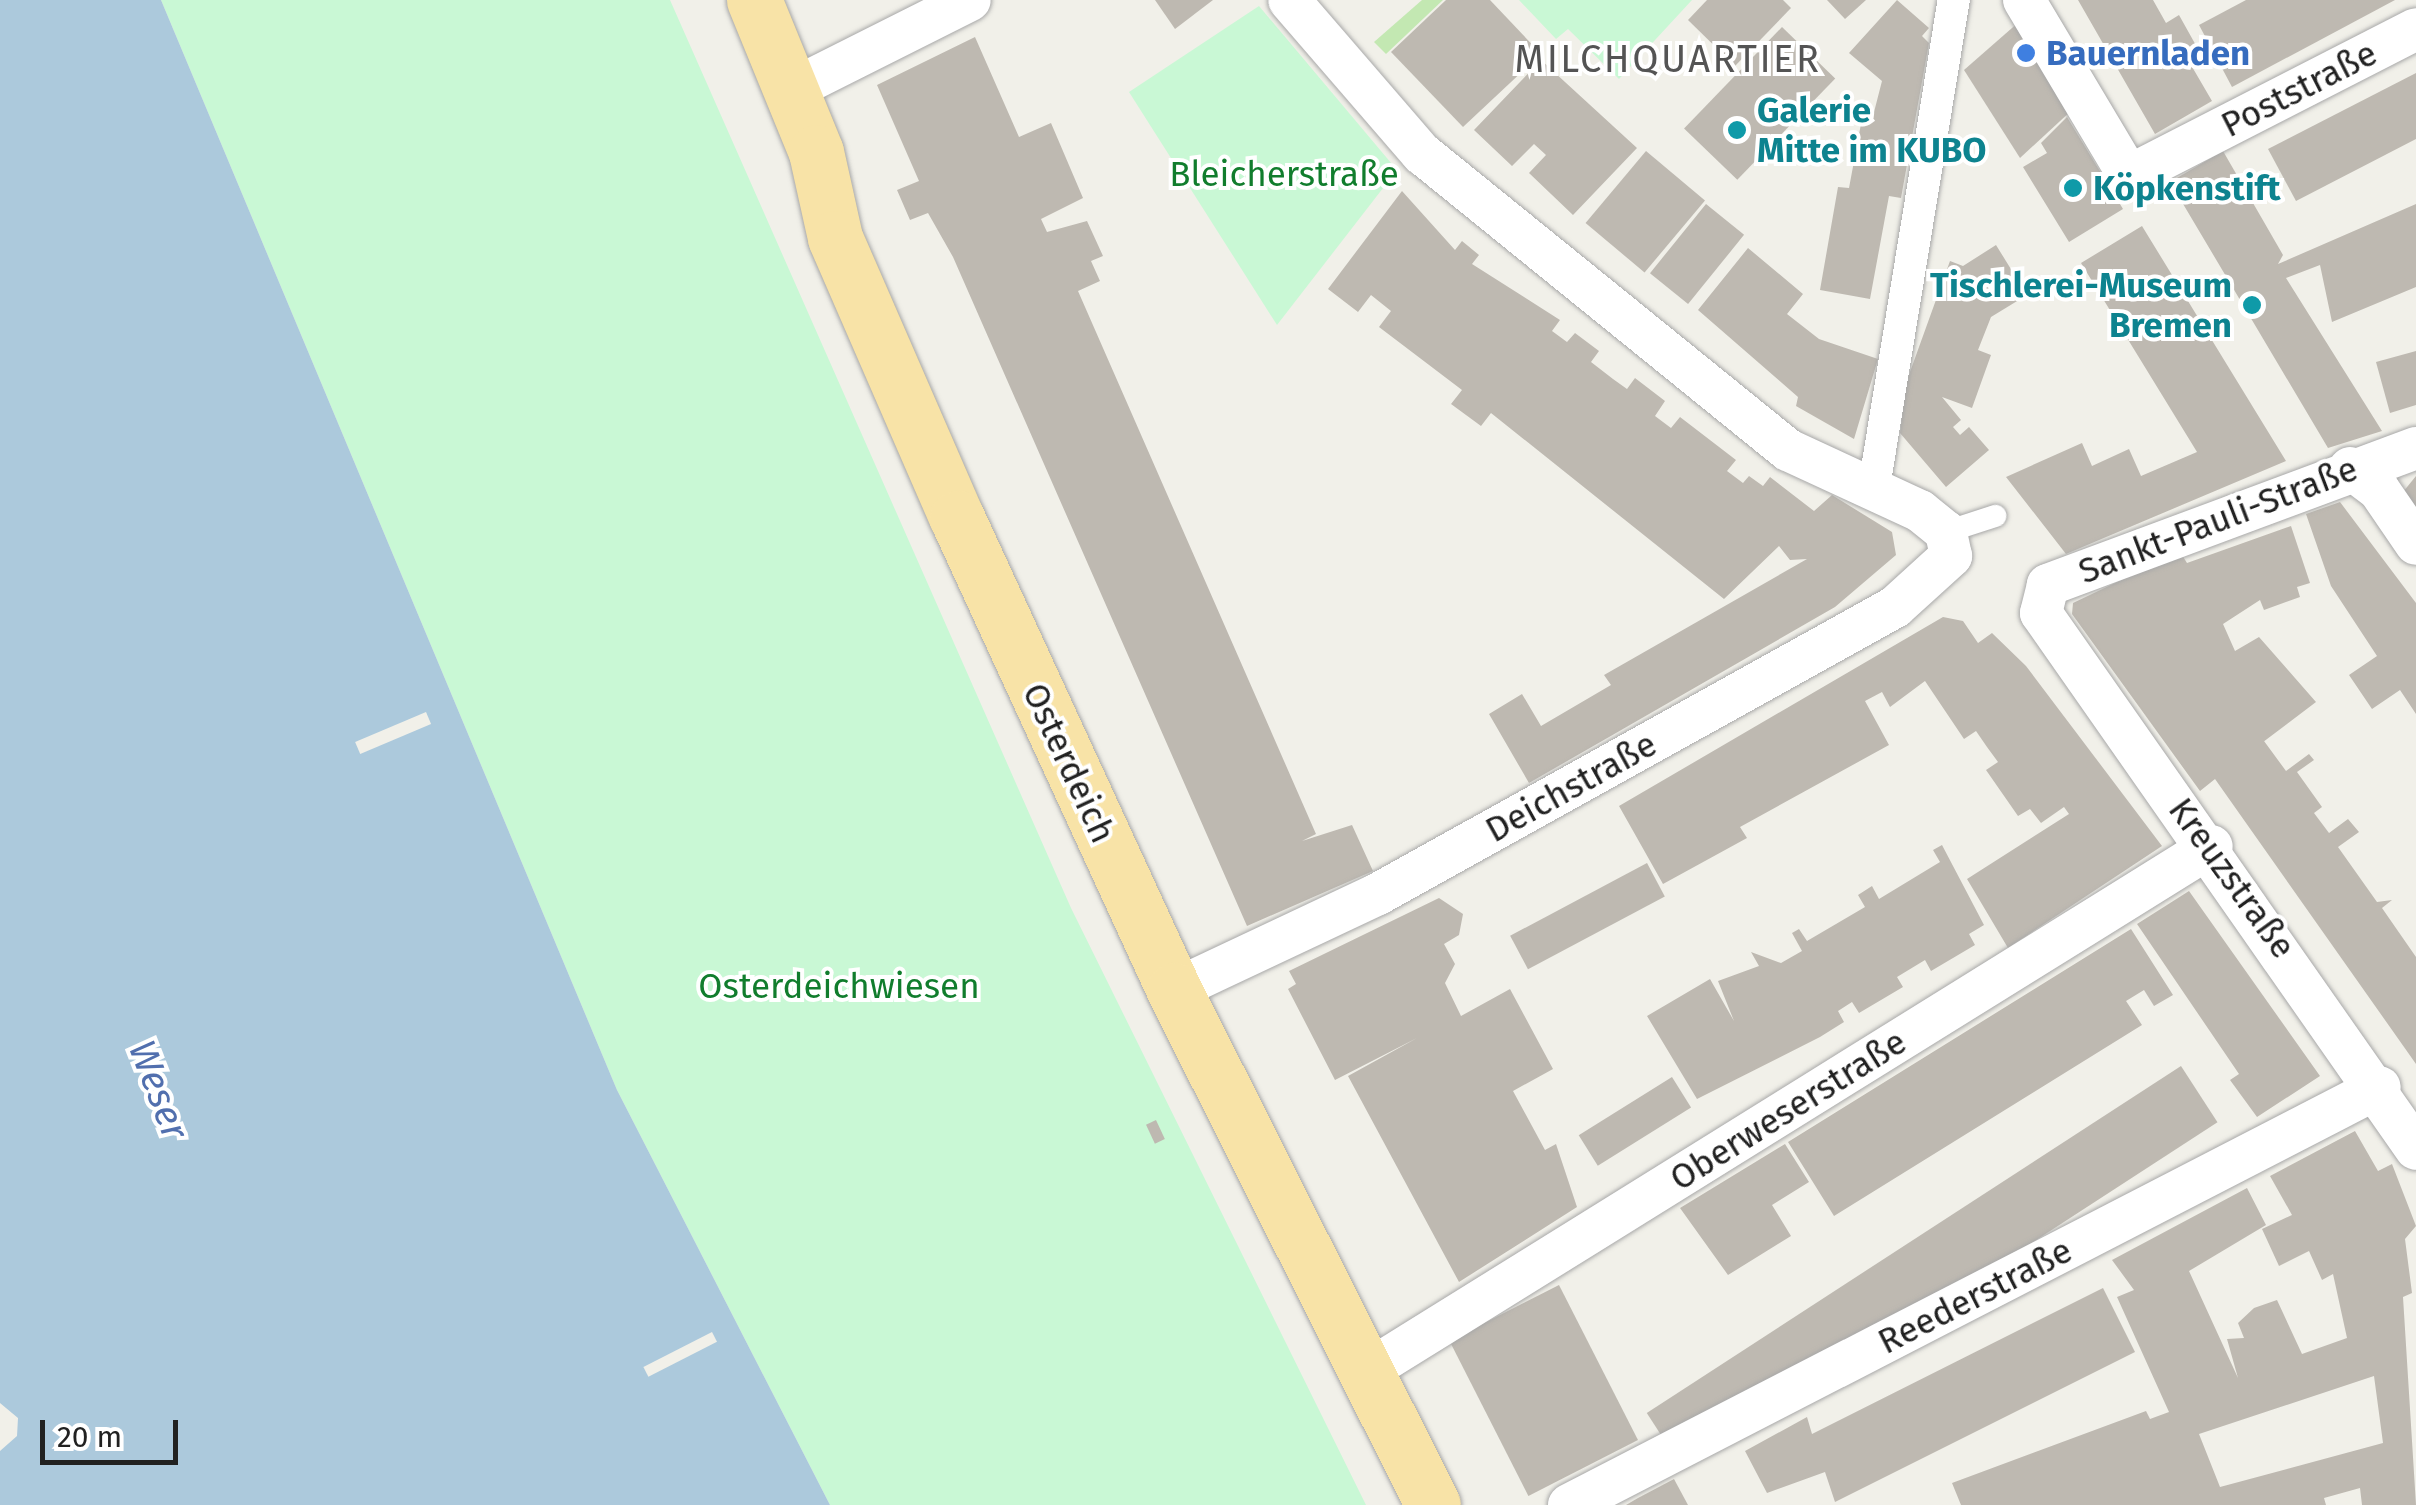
<!DOCTYPE html>
<html>
<head>
<meta charset="utf-8">
<style>
  body { margin:0 }
  #map { position:relative; width:2416px; height:1505px; overflow:hidden; background:#f1f0e9; font-family:"Fira Sans",sans-serif }
  div>[style] { position:absolute }
  [style*='--x'] { left:calc(var(--x)*1px); top:calc(var(--y)*1px); width:calc(var(--w)*1px); rotate:calc(var(--a)*1deg) }
  .grass>* { inset:0; background:#c3e8b2 }
  .park>* { inset:0; background:#c9f8d5 }
  .water>* { inset:0; background:#acc9dc }
  .pier>* { inset:0; background:#f1f0e9; transform-origin:0 0 }
  .building>* { inset:0; background:#beb9b1; transform-origin:0 0 }
  .roads { filter:drop-shadow(0 0 2px #a8a8a8) drop-shadow(0 0 2px #a8a8a8) }
  .service>* { height:22px; margin:-11px; padding:0 11px; transform-origin:11px; border-radius:11px; background:#fff }
  .pedestrian>* { height:32px; margin:-16px; padding:0 16px; transform-origin:16px; border-radius:16px; background:#fff }
  .minor>* { height:42px; margin:-21px; padding:0 21px; transform-origin:21px; border-radius:21px; background:#fff }
  .primary>* { height:55px; margin:-27.5px; padding:0 27.5px; transform-origin:27.5px; border-radius:27.5px; background:#f8e3a7 }
  .dots>* { width:28px; height:28px; translate:-50% -50%; box-sizing:border-box; border:5px solid #fff; border-radius:50% }
  span { translate:-50% -50%; white-space:nowrap; text-align:center; line-height:1.15; -webkit-text-stroke:8px #fff; paint-order:stroke }
  .shop-label { font-size:35px; color:#366cbe; font-weight:700 }
  .left { translate:0 -50%; text-align:left }
  .street-label { font-size:35px; color:#212121 }
  .culture-label { font-size:35px; color:#0d838f; font-weight:700 }
  .right { translate:-100% -50%; text-align:right }
  .park-label { font-size:35px; color:#117d2d }
  .neighbourhood-label { font-size:38px; color:#545454; letter-spacing:2.5px }
  .water-label { font-size:38px; color:#516fae; font-style:italic }
  .scale { position:absolute; left:40px; top:1420px; width:138px; height:45px; box-sizing:border-box; border:5px solid #212121; border-top:0; padding-left:12px; font-size:30px; line-height:35px; white-space:nowrap; color:#212121; -webkit-text-stroke:8px #fff; paint-order:stroke }
</style>
</head>
<body>
<div id="map">
  <div class="grass">
    <div style="clip-path:polygon(1422px 0,1443px 0,1386px 54px,1374px 42px)"></div>
  </div>
  <div class="park">
    <div style="clip-path:polygon(161px 0,670px 0,1071px 908px,1366px 1505px,830px 1505px,617px 1090px)"></div>
    <div style="clip-path:polygon(1519px 0,1692px 0,1619px 79px,1568px 29px,1556px 39px)"></div>
    <div style="clip-path:polygon(1259px 6px,1397px 170px,1277px 325px,1129px 92px)"></div>
  </div>
  <div class="water">
    <div style="clip-path:polygon(0 0,161px 0,617px 1090px,830px 1505px,0 1505px,0 1451px,17px 1436px,18px 1418px,0 1403px)"></div>
  </div>
  <div class="pier">
    <div style="left:426px;top:712px;width:13px;height:77px;rotate:67deg"></div>
    <div style="left:712px;top:1332px;width:11px;height:77px;rotate:63deg"></div>
  </div>
  <div class="building">
    <div style="clip-path:polygon(1155px 0,1213px 0,1175px 29px)"></div>
    <div style="clip-path:polygon(1446px 0,1490px 0,1541px 54px,1463px 127px,1391px 52px)"></div>
    <div style="clip-path:polygon(1707px 0,1783px 0,1791px 8px,1735px 66px,1688px 20px)"></div>
    <div style="clip-path:polygon(1827px 0,1866px 0,1845px 19px)"></div>
    <div style="clip-path:polygon(1897px 0,1929px 28px,1922px 36px,1929px 43px,1901px 198px,1889px 196px,1870px 299px,1820px 290px,1838px 187px,1849px 188px,1863px 113px,1873px 116px,1882px 81px,1849px 53px)"></div>
    <div style="clip-path:polygon(2078px 0,2153px 0,2166px 23px,2179px 15px,2203px 58px,2191px 65px,2212px 101px,2155px 134px)"></div>
    <div style="clip-path:polygon(2246px 0,2395px 0,2232px 87px,2199px 25px)"></div>
    <div style="clip-path:polygon(2020px 21px,2072px 110px,2020px 158px,1964px 70px)"></div>
    <div style="left:1782px;top:27px;width:74px;height:141px;rotate:44deg"></div>
    <div style="clip-path:polygon(975px 37px,1019px 137px,1051px 123px,1083px 198px,1041px 219px,1047px 232px,1087px 221px,1103px 256px,1091px 261px,1100px 281px,1078px 291px,1316px 834px,1302px 841px,1352px 825px,1373px 871px,1247px 926px,953px 257px,928px 213px,910px 220px,897px 190px,919px 181px,877px 85px)"></div>
    <div style="clip-path:polygon(1541px 60px,1637px 148px,1573px 215px,1529px 173px,1546px 155px,1534px 144px,1512px 166px,1474px 130px)"></div>
    <div style="clip-path:polygon(2416px 73px,2416px 139px,2296px 201px,2268px 149px)"></div>
    <div style="clip-path:polygon(2067px 117px,2123px 209px,2069px 242px,2023px 167px,2047px 153px,2041px 143px)"></div>
    <div style="left:1646px;top:151px;width:77px;height:94px;rotate:40deg"></div>
    <div style="clip-path:polygon(2223px 151px,2283px 255px,2278px 264px,2416px 204px,2416px 287px,2332px 322px,2320px 265px,2286px 278px,2382px 431px,2328px 448px,2170px 182px)"></div>
    <div style="clip-path:polygon(1402px 191px,1455px 250px,1462px 241px,1479px 255px,1472px 264px,1560px 320px,1552px 331px,1567px 342px,1575px 333px,1599px 351px,1591px 362px,1613px 379px,1627px 389px,1635px 378px,1665px 401px,1655px 416px,1671px 428px,1680px 417px,1736px 460px,1727px 471px,1743px 483px,1749px 476px,1763px 486px,1770px 477px,1814px 511px,1832px 495px,1892px 532px,1896px 555px,1835px 607px,1529px 783px,1489px 714px,1522px 694px,1541px 726px,1611px 685px,1604px 675px,1807px 559px,1790px 560px,1779px 546px,1724px 599px,1491px 413px,1481px 426px,1451px 404px,1462px 390px,1379px 327px,1391px 311px,1371px 295px,1358px 312px,1328px 289px)"></div>
    <div style="left:1706px;top:204px;width:49px;height:89px;rotate:39deg"></div>
    <div style="clip-path:polygon(2142px 226px,2286px 461px,2066px 554px,2006px 477px,2082px 443px,2092px 466px,2129px 449px,2141px 476px,2197px 452px,2081px 263px)"></div>
    <div style="clip-path:polygon(1996px 245px,2027px 295px,1991px 317px,1978px 350px,1991px 355px,1972px 408px,1942px 397px,1961px 420px,1953px 427px,1960px 435px,1969px 427px,1989px 450px,1946px 487px,1900px 433px,1906px 383px,1950px 261px,1963px 266px)"></div>
    <div style="clip-path:polygon(1748px 248px,1803px 294px,1787px 314px,1819px 339px,1878px 359px,1854px 439px,1796px 406px,1798px 397px,1698px 310px)"></div>
    <div style="clip-path:polygon(2416px 351px,2416px 405px,2390px 413px,2376px 362px)"></div>
    <div style="clip-path:polygon(2416px 476px,2416px 510px,2403px 492px)"></div>
    <div style="clip-path:polygon(2340px 502px,2416px 603px,2416px 714px,2400px 690px,2372px 709px,2349px 675px,2377px 656px,2331px 586px,2306px 514px)"></div>
    <div style="clip-path:polygon(2291px 526px,2310px 583px,2297px 587px,2300px 597px,2264px 610px,2260px 600px,2223px 624px,2235px 651px,2259px 637px,2316px 702px,2222px 773px,2264px 741px,2286px 771px,2309px 754px,2314px 760px,2297px 772px,2322px 807px,2314px 813px,2329px 833px,2348px 819px,2359px 832px,2338px 847px,2377px 902px,2392px 900px,2382px 908px,2416px 957px,2416px 1064px,2215px 779px,2200px 791px,2072px 614px,2073px 603px,2180px 552px,2187px 563px)"></div>
    <div style="clip-path:polygon(1943px 617px,1963px 621px,1978px 643px,1992px 633px,2026px 666px,2162px 846px,2008px 948px,1967px 879px,2069px 814px,2064px 807px,2041px 823px,2030px 809px,2018px 816px,1986px 770px,1998px 762px,1987px 747px,1976px 731px,1964px 739px,1925px 681px,1890px 707px,1882px 692px,1865px 701px,1889px 745px,1740px 827px,1747px 838px,1663px 884px,1619px 806px)"></div>
    <div style="clip-path:polygon(1942px 845px,1984px 925px,1969px 934px,1975px 945px,1931px 971px,1925px 960px,1897px 977px,1903px 987px,1859px 1013px,1852px 1002px,1838px 1011px,1844px 1022px,1820px 1037px,1697px 1099px,1647px 1016px,1710px 979px,1734px 1021px,1718px 981px,1759px 966px,1751px 952px,1781px 963px,1802px 951px,1792px 933px,1799px 929px,1807px 941px,1865px 907px,1858px 895px,1872px 886px,1879px 899px,1940px 862px,1933px 850px)"></div>
    <div style="left:1647px;top:863px;width:38px;height:155px;rotate:62deg"></div>
    <div style="clip-path:polygon(2189px 891px,2320px 1076px,2257px 1117px,2230px 1080px,2239px 1074px,2137px 924px)"></div>
    <div style="clip-path:polygon(1439px 898px,1463px 914px,1459px 935px,1444px 944px,1455px 964px,1445px 983px,1461px 1016px,1510px 989px,1553px 1069px,1513px 1091px,1545px 1150px,1556px 1144px,1577px 1207px,1459px 1282px,1348px 1076px,1417px 1038px,1335px 1080px,1288px 989px,1296px 984px,1289px 971px)"></div>
    <div style="clip-path:polygon(2131px 929px,2173px 995px,2154px 1006px,2144px 990px,2126px 1001px,2142px 1025px,1834px 1216px,1788px 1142px)"></div>
    <div style="left:2181px;top:1066px;width:67px;height:637px;rotate:57deg"></div>
    <div style="left:1672px;top:1077px;width:36px;height:110px;rotate:58deg"></div>
    <div style="left:1156px;top:1120px;width:21px;height:11px;rotate:65deg"></div>
    <div style="clip-path:polygon(evenodd,2355px 1131px,2378px 1171px,2392px 1164px,2416px 1226px,2405px 1239px,2412px 1293px,2403px 1297px,2416px 1505px,2362px 1505px,2360px 1488px,2324px 1498px,2326px 1505px,1961px 1505px,1952px 1483px,2146px 1411px,2150px 1419px,2169px 1412px,2117px 1297px,2134px 1290px,2112px 1260px,2247px 1188px,2266px 1225px,2189px 1271px,2238px 1378px,2227px 1339px,2244px 1338px,2238px 1323px,2254px 1308px,2277px 1300px,2302px 1354px,2347px 1338px,2333px 1274px,2322px 1280px,2309px 1251px,2279px 1266px,2262px 1229px,2292px 1215px,2270px 1176px,2355px 1131px,2374px 1376px,2383px 1443px,2220px 1487px,2199px 1434px,2374px 1376px)"></div>
    <div style="clip-path:polygon(1785px 1144px,1809px 1182px,1772px 1205px,1791px 1236px,1728px 1275px,1680px 1208px)"></div>
    <div style="left:1559px;top:1285px;width:174px;height:123px;rotate:63deg"></div>
    <div style="clip-path:polygon(2103px 1288px,2135px 1352px,1835px 1502px,1825px 1472px,1767px 1493px,1745px 1451px,1807px 1417px,1812px 1434px)"></div>
    <div style="clip-path:polygon(1674px 1479px,1688px 1505px,1626px 1505px,1638px 1498px)"></div>
  </div>
  <div class="roads">
    <div class="service">
      <div style="--x:1946;--y:532;--w:52;--a:-18.1"></div>
    </div>
    <div class="pedestrian">
      <div style="--x:1873;--y:493;--w:500;--a:-80.7"></div>
    </div>
    <div class="minor">
      <div style="--x:2024;--y:0;--w:205;--a:59.2"></div>
      <div style="--x:2129;--y:176;--w:322;--a:-27.1"></div>
      <div style="--x:791;--y:90;--w:200;--a:-26.7"></div>
      <div style="--x:2416;--y:448;--w:393;--a:159.6"></div>
      <div style="--x:2048;--y:585;--w:29;--a:104"></div>
      <div style="--x:2041;--y:613;--w:654;--a:55.02"></div>
      <div style="--x:2350;--y:468;--w:36;--a:37"></div>
      <div style="--x:2379;--y:490;--w:65;--a:55.6"></div>
      <div style="--x:1174;--y:990;--w:225;--a:-25.2"></div>
      <div style="--x:1378;--y:894;--w:591;--a:-29.04"></div>
      <div style="--x:1895;--y:607;--w:76;--a:-42.3"></div>
      <div style="--x:1951;--y:556;--w:25;--a:-102"></div>
      <div style="--x:1946;--y:532;--w:33;--a:-141"></div>
      <div style="--x:1920;--y:511;--w:145;--a:-155.2"></div>
      <div style="--x:1788;--y:450;--w:471;--a:-141"></div>
      <div style="--x:1422;--y:154;--w:203;--a:-130.8"></div>
      <div style="--x:1364;--y:1373;--w:998;--a:-31.86"></div>
      <div style="--x:1569;--y:1505;--w:912;--a:-27.27"></div>
    </div>
    <div class="primary">
      <div style="--x:754;--y:0;--w:164;--a:67.8"></div>
      <div style="--x:816;--y:152;--w:88;--a:77.5"></div>
      <div style="--x:835;--y:238;--w:305;--a:66.5"></div>
      <div style="--x:957;--y:518;--w:519;--a:65.31"></div>
      <div style="--x:1174;--y:990;--w:576;--a:63.3"></div>
    </div>
  </div>
  <div class="dots">
    <div style="left:2026px;top:53px;background:#3f7fe0"></div>
    <div style="left:1737px;top:130px;background:#0f9aa8"></div>
    <div style="left:2073px;top:188px;background:#0f9aa8"></div>
    <div style="left:2252px;top:305px;background:#0f9aa8"></div>
  </div>
  <div class="shop-label">
    <span class="left" style="left:2046px;top:53px">Bauernladen</span>
  </div>
  <div class="street-label">
    <span style="left:2299px;top:89px;rotate:-27deg">Poststraße</span>
    <span style="left:2218px;top:520px;rotate:-21deg">Sankt-Pauli-Straße</span>
    <span style="left:1069px;top:763px;rotate:65deg">Osterdeich</span>
    <span style="left:1571px;top:787px;rotate:-29deg">Deichstraße</span>
    <span style="left:2232px;top:878px;rotate:54deg">Kreuzstraße</span>
    <span style="left:1788px;top:1110px;rotate:-32deg">Oberweserstraße</span>
    <span style="left:1975px;top:1296px;rotate:-27deg">Reederstraße</span>
  </div>
  <div class="culture-label">
    <span class="left" style="left:1757px;top:130px">Galerie<br>Mitte im KUBO</span>
    <span class="left" style="left:2093px;top:188px">Köpkenstift</span>
    <span class="right" style="left:2232px;top:305px">Tischlerei-Museum<br>Bremen</span>
  </div>
  <div class="park-label">
    <span style="left:1284px;top:174px">Bleicherstraße</span>
    <span style="left:839px;top:986px">Osterdeichwiesen</span>
  </div>
  <div class="neighbourhood-label">
    <span style="left:1668px;top:60px">MILCHQUARTIER</span>
  </div>
  <div class="water-label">
    <span style="left:158px;top:1090px;rotate:69deg">Weser</span>
  </div>
  <div class="scale">20 m</div>
</div>
</body>
</html>
